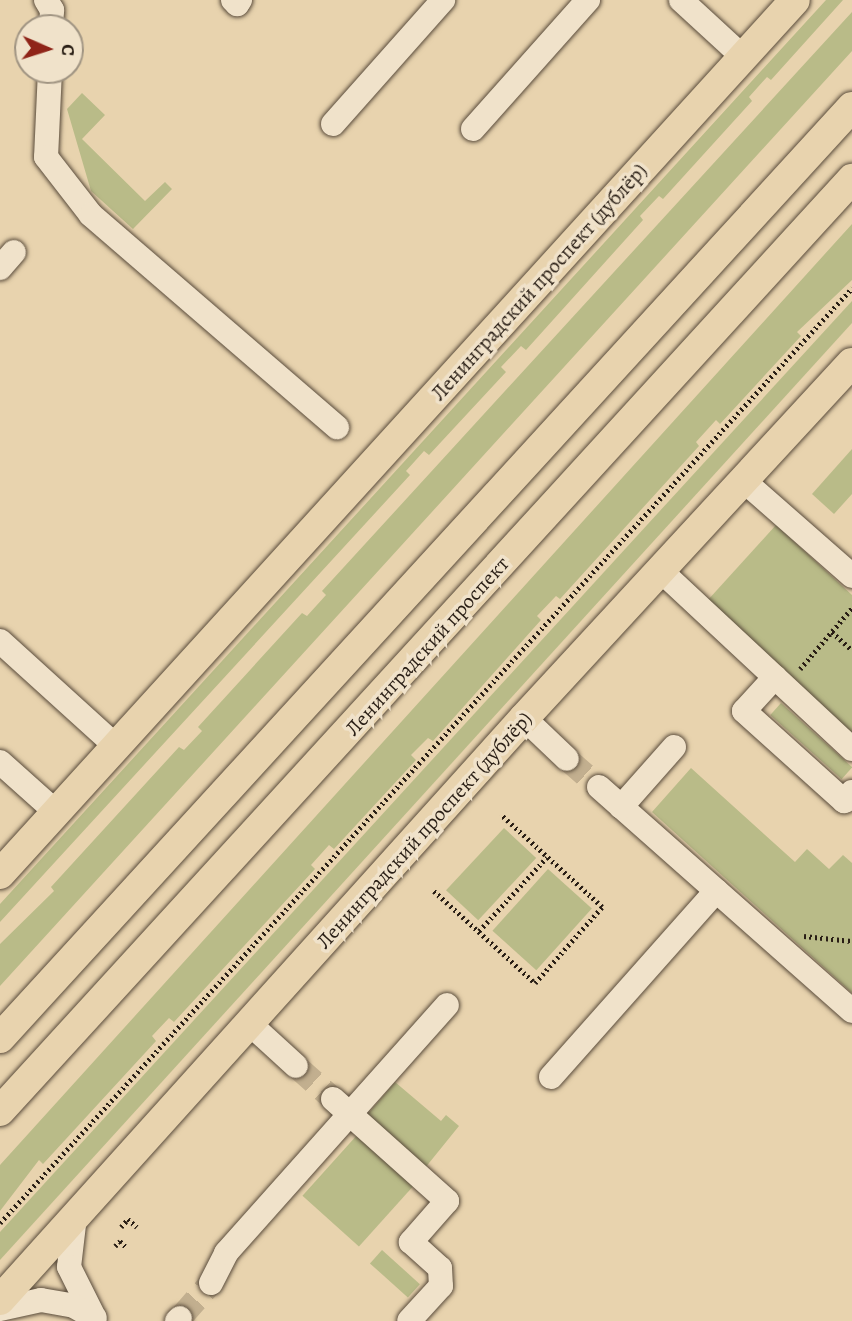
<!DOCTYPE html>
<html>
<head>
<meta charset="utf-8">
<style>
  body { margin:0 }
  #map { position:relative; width:852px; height:1321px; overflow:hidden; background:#e8d3ae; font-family:Alegreya,serif }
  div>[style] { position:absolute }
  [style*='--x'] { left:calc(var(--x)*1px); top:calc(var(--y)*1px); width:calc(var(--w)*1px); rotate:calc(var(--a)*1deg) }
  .green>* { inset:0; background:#b9bb88; transform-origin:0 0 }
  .minor-tunnel>* { height:24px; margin-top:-12px; transform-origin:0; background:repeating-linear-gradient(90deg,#c2af8f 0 24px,transparent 0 36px) }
  .path>* { height:4.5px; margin-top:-2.25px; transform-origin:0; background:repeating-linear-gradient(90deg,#291e15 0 2px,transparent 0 5.5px) }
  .roads { filter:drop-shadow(0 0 2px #594b3b) drop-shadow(0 0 2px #594b3b) }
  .minor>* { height:24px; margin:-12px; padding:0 12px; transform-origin:12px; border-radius:12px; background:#f0e2ca }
  .major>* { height:30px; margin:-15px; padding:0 15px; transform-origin:15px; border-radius:15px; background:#e8d3ae }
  span { translate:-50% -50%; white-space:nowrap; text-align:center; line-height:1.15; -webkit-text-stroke:7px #f0e2ca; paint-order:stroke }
  .street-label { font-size:21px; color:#291e15 }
  .north { position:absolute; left:14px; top:14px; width:70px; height:70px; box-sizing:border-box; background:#f0e2ca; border:2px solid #a09482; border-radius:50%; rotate:93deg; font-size:19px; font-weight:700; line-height:28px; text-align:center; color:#291e15 }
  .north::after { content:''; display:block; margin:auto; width:24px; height:32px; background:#8f2418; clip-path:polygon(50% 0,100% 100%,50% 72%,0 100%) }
</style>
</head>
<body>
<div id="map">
  <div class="green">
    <div style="clip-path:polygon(826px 0,843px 0,771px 80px,767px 77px,749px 97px,752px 101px,663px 199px,659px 196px,640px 216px,643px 220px,526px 350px,521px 346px,501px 367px,506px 372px,429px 455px,424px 451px,406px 471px,410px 475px,0 922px,0 904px)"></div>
    <div style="clip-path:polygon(852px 12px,852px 51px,0 986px,0 944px,54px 891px,51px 887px,179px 747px,184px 750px,202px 731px,198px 727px,302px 613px,307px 616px,326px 595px,322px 591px)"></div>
    <div style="clip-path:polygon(82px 93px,105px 115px,82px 139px,145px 201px,165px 182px,172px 189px,133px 229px,91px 191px,67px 109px)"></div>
    <div style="clip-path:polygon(852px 224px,852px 280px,797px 332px,801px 336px,720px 424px,716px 420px,696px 442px,699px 446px,560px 599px,556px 596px,537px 616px,541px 620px,433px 741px,428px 738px,411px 755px,416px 760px,334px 849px,329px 845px,311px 865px,315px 869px,174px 1022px,169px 1018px,152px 1036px,156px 1041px,43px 1164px,39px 1160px,0 1211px,0 1165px)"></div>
    <div style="clip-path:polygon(852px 301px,852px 323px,0 1260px,0 1232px)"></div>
    <div style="clip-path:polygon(852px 449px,852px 494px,834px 514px,812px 494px)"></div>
    <div style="clip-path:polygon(776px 525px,852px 595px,852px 733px,707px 601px)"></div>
    <div style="left:781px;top:703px;width:96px;height:16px;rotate:42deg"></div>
    <div style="clip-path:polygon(691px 768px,795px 862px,807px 849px,829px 869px,843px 855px,852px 863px,852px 993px,652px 812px)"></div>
    <div style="left:504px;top:828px;width:44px;height:85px;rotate:43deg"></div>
    <div style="left:548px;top:869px;width:59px;height:83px;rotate:42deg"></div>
    <div style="clip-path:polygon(395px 1082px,441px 1121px,446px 1115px,459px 1126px,425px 1168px,366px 1116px)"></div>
    <div style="left:358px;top:1134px;width:76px;height:83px;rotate:42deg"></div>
    <div style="left:382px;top:1250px;width:51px;height:18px;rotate:42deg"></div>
  </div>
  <div class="minor-tunnel">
    <div style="--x:567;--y:759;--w:43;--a:41.2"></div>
    <div style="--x:296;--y:1066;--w:50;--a:41.7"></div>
    <div style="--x:180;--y:1318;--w:47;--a:-48.5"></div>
  </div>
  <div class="path">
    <div style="--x:832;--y:632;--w:27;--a:42"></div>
    <div style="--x:800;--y:669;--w:80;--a:-49.6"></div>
    <div style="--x:434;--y:891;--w:137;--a:42.3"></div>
    <div style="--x:535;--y:983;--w:101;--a:-48.6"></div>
    <div style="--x:602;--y:907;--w:137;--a:-137.7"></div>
    <div style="--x:479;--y:931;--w:100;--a:-47.4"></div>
    <div style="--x:804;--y:936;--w:48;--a:5.9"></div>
    <div style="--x:0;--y:1223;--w:1265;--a:-47.66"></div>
    <div style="--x:121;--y:1227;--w:11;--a:-49"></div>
    <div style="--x:128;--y:1219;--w:12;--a:42"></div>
    <div style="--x:115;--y:1246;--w:7;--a:-45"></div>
    <div style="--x:120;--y:1241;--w:8;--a:45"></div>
  </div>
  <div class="roads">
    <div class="minor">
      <div style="--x:46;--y:0;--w:12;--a:59"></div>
      <div style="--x:52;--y:10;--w:18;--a:93"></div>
      <div style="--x:233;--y:0;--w:6;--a:45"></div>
      <div style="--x:237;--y:4;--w:5;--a:-53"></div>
      <div style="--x:681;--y:0;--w:84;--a:42.6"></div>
      <div style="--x:50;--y:70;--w:87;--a:92.6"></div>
      <div style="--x:46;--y:157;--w:73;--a:52.2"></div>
      <div style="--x:91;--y:215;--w:325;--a:40.8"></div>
      <div style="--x:333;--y:124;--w:166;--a:-48.4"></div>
      <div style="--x:473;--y:129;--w:173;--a:-48.3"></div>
      <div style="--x:0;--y:268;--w:21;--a:-49"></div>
      <div style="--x:744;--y:481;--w:144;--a:41.3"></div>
      <div style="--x:661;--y:571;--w:261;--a:43"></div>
      <div style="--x:0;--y:641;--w:156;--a:42.2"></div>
      <div style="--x:775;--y:677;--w:46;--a:132.4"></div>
      <div style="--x:744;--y:711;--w:135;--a:42"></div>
      <div style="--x:844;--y:801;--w:12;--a:-48"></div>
      <div style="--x:524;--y:718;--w:59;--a:43.6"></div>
      <div style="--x:0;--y:762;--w:75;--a:41.8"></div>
      <div style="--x:599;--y:787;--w:338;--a:41.5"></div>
      <div style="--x:621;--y:807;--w:80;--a:-48.5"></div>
      <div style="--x:250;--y:1024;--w:62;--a:42.4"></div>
      <div style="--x:551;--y:1077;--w:249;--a:-48.4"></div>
      <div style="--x:333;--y:1099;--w:153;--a:41.8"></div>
      <div style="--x:447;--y:1201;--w:55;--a:131.3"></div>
      <div style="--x:411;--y:1242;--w:39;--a:42"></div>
      <div style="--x:440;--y:1268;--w:18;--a:87"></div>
      <div style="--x:441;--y:1286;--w:47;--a:132.4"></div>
      <div style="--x:75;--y:1216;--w:51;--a:96.7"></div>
      <div style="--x:69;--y:1267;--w:56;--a:63.4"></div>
      <div style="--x:211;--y:1283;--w:34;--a:-63"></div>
      <div style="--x:226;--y:1253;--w:332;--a:-48.3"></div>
      <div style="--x:0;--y:1309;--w:42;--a:-12.4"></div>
      <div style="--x:41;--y:1300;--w:34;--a:10"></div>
      <div style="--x:74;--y:1306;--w:24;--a:30"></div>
      <div style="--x:177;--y:1321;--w:4;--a:-45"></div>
    </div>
    <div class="major">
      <div style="--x:0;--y:874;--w:1181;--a:-47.71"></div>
      <div style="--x:0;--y:1038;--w:1262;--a:-47.54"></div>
      <div style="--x:0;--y:1111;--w:1263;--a:-47.57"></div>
      <div style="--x:0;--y:1300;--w:783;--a:-48"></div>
      <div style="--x:524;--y:718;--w:483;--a:-47.3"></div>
    </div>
  </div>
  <div class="street-label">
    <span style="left:539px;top:282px;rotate:-48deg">Ленинградский проспект (дублёр)</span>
    <span style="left:427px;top:646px;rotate:-48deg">Ленинградский проспект</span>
    <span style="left:424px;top:830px;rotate:-48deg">Ленинградский проспект (дублёр)</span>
  </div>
  <div class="north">С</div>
</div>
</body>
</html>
